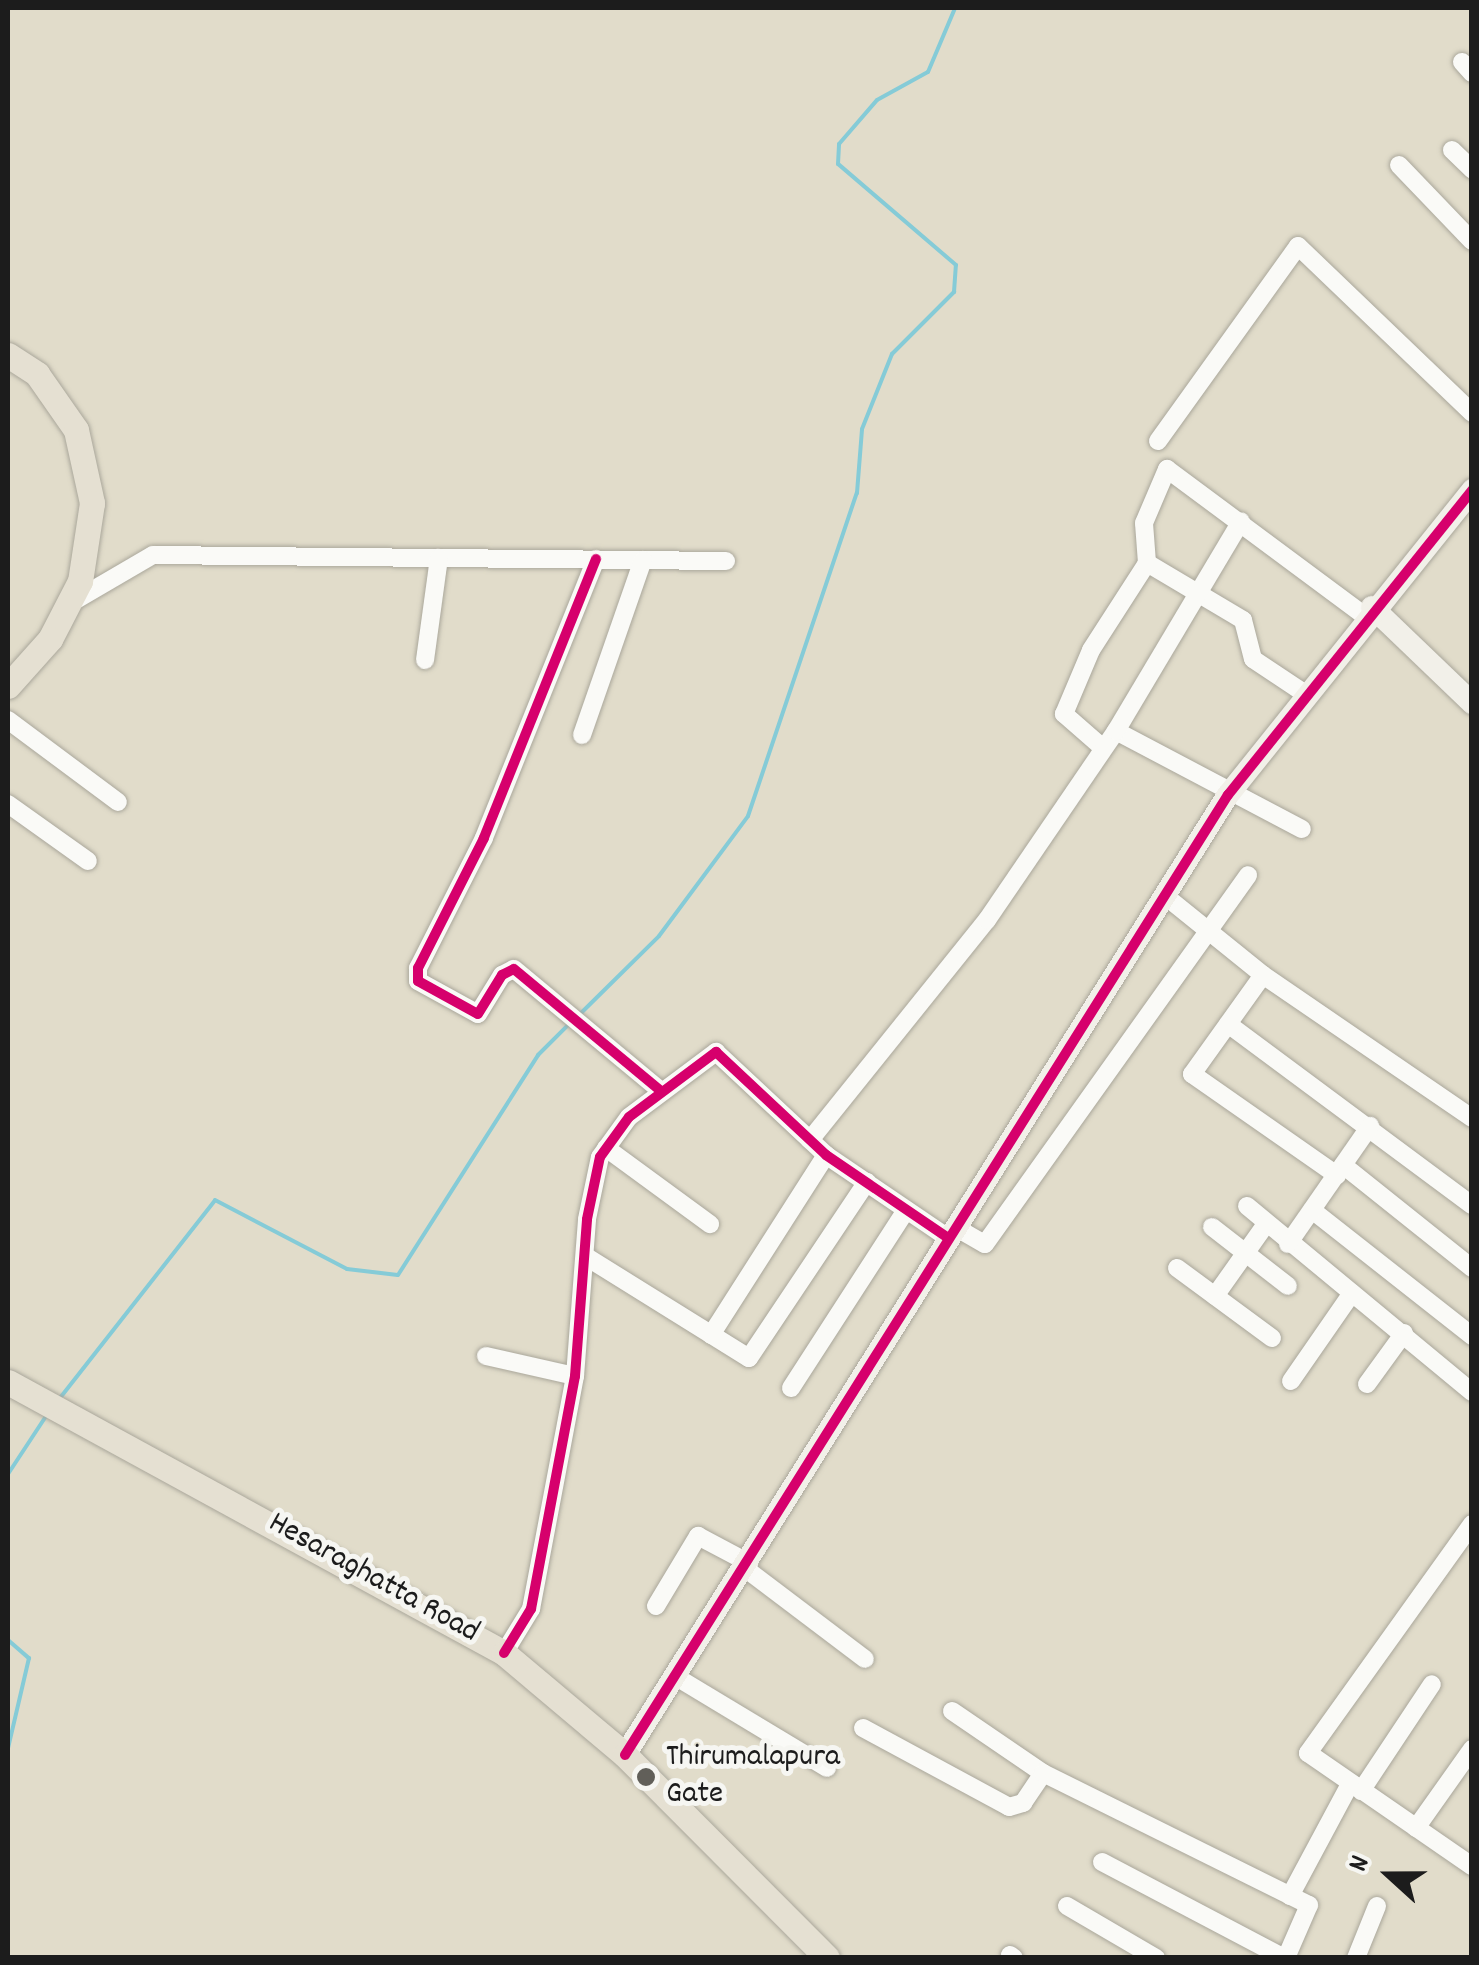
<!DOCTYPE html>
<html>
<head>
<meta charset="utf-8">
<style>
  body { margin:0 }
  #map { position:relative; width:1479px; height:1965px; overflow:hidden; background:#e1dcca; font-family:Dekko,sans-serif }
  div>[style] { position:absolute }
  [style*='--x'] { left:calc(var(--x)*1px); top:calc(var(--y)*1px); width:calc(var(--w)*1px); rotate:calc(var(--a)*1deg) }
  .stream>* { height:4px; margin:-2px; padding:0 2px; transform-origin:2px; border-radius:2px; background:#85cbd7 }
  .roads { filter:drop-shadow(0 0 2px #aaa79b) drop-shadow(0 0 2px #aaa79b) }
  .street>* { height:18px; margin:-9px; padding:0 9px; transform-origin:9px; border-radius:9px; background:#fafaf7 }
  .secondary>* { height:22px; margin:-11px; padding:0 11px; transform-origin:11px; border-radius:11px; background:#f2f0e9 }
  .primary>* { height:25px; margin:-12.5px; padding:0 12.5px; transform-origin:12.5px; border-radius:12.5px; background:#e5e0d2 }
  .cycleway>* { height:10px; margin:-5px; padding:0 5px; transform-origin:5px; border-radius:5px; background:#d6006c }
  .dots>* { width:28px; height:28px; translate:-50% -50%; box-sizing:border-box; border:5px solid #f6f6f2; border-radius:50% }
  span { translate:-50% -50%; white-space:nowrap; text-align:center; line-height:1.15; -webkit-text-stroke:10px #f6f6f2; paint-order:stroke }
  .street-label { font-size:32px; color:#1c1c1c }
  .poi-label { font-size:32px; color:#1c1c1c }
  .left { translate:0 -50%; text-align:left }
  .frame { position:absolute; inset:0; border:10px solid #1c1c1c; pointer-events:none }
  .north { position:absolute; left:1339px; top:1825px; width:100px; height:100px; -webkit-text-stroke:8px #f6f6f2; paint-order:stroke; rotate:291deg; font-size:28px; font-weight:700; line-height:40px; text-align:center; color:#1c1c1c }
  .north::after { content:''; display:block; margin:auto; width:35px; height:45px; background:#1c1c1c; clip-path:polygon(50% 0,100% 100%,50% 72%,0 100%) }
</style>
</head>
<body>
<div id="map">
  <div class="stream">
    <div style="--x:579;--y:1015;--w:112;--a:-44.6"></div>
    <div style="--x:659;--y:936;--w:149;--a:-53.4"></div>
    <div style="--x:748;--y:816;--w:341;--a:-71.4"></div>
    <div style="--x:857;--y:493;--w:64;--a:-85.5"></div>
    <div style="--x:862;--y:429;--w:81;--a:-68.2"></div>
    <div style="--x:892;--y:354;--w:88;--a:-45"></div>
    <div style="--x:954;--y:292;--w:27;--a:-86"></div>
    <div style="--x:956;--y:265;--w:155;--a:-139.4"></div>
    <div style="--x:838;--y:164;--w:20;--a:-87"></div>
    <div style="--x:839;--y:144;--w:58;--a:-49.2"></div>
    <div style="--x:877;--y:100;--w:58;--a:-28.8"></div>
    <div style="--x:928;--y:72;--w:69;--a:-67.1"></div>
    <div style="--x:60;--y:1398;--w:251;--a:-51.9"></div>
    <div style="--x:215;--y:1200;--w:149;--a:27.6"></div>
    <div style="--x:347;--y:1269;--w:51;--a:6.7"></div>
    <div style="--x:398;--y:1275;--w:261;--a:-57.5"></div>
    <div style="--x:538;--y:1055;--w:42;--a:-45"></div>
    <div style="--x:8;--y:1474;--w:73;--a:-56.7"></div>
    <div style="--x:8;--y:1640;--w:28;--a:41"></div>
    <div style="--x:29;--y:1658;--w:92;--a:103.1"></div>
  </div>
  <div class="roads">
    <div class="street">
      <div style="--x:1462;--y:62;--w:15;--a:48"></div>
      <div style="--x:1452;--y:150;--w:28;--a:44"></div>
      <div style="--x:1399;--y:165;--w:105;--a:46.2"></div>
      <div style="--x:1158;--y:441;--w:240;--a:-54.3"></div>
      <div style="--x:1298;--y:246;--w:241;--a:43.8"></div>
      <div style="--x:596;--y:559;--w:301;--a:111.9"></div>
      <div style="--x:484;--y:838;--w:146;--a:116.9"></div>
      <div style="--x:418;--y:968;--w:13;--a:90"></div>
      <div style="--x:418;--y:981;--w:68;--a:28.8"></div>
      <div style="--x:478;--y:1014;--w:46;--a:-58.4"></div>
      <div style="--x:502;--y:975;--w:13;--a:-27"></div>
      <div style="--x:514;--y:969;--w:190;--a:39.7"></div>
      <div style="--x:69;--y:604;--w:97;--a:-30.3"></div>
      <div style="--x:153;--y:555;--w:573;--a:0.6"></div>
      <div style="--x:425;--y:660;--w:103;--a:-82.2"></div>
      <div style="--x:1304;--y:693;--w:61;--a:-146.3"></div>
      <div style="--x:1253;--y:659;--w:40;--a:-104.4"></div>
      <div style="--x:1243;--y:620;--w:112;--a:-149.3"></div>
      <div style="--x:1147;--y:563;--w:40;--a:-94.3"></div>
      <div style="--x:1144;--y:523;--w:59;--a:-66.9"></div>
      <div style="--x:1167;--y:469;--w:247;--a:36.6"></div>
      <div style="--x:8;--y:720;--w:137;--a:36.7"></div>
      <div style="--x:1116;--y:731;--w:210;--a:27.8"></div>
      <div style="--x:582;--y:735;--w:185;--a:-70.8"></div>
      <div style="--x:1103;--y:748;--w:52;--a:-138.9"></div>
      <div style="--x:1064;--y:714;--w:69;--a:-67.1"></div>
      <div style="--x:1091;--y:650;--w:103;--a:-57.2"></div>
      <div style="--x:8;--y:804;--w:98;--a:35.5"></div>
      <div style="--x:1164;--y:895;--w:127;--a:38.9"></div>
      <div style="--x:1263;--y:975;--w:122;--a:125.6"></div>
      <div style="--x:1192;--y:1074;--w:177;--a:34.9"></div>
      <div style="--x:1263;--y:975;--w:253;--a:34.4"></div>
      <div style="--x:1228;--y:1024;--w:304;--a:36.6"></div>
      <div style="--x:810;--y:1140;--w:282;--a:-51.2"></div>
      <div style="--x:987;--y:920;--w:229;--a:-55.7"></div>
      <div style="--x:1116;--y:731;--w:244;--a:-59.2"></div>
      <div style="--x:606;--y:1148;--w:129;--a:36.2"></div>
      <div style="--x:1343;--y:1165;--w:165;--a:38.6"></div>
      <div style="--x:1247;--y:1206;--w:292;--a:39.6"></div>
      <div style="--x:1312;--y:1210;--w:204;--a:38.2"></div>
      <div style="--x:955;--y:1227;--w:34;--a:30"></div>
      <div style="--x:985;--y:1244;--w:453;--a:-54.5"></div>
      <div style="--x:1212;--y:1227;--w:96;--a:37.8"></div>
      <div style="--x:1288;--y:1244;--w:144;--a:-55.2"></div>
      <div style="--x:585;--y:1256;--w:193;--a:31.9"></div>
      <div style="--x:749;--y:1358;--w:212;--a:-56.2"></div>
      <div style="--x:1177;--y:1268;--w:118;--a:36.4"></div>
      <div style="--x:1215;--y:1296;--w:88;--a:-54.7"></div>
      <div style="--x:711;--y:1335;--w:214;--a:-57.4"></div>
      <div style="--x:486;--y:1356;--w:91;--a:12.7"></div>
      <div style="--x:1291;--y:1381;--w:107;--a:-55.3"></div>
      <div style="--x:1367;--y:1384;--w:63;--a:-54"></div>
      <div style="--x:791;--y:1388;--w:212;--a:-57.1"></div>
      <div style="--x:1472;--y:1524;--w:282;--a:125.6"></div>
      <div style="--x:1308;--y:1753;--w:199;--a:34.6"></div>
      <div style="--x:746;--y:1569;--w:149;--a:37.1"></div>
      <div style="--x:656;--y:1606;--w:82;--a:-59"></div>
      <div style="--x:698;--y:1536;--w:58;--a:27.9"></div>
      <div style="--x:504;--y:1653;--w:52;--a:-58.5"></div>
      <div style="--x:531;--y:1609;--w:237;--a:-79.3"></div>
      <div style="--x:575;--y:1376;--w:157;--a:-85.6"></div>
      <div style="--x:587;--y:1219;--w:63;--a:-78.2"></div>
      <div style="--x:600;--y:1157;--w:49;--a:-54.1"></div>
      <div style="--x:629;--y:1117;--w:109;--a:-36.8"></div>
      <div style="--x:716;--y:1052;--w:151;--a:43.1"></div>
      <div style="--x:826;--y:1155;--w:148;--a:34.2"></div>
      <div style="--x:678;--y:1678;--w:174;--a:31.1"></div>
      <div style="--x:952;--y:1711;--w:110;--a:34.3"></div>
      <div style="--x:863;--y:1728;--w:166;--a:28.4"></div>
      <div style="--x:1009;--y:1807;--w:15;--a:-16"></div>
      <div style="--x:1023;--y:1803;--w:36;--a:-56"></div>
      <div style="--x:1043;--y:1773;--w:297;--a:26.4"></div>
      <div style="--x:1309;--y:1905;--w:58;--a:113.5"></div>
      <div style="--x:1361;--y:1791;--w:128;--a:-56.4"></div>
      <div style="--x:1416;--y:1828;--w:97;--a:-54.7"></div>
      <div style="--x:1102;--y:1862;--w:206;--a:27.8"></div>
      <div style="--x:1290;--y:1896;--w:127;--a:-61.8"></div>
      <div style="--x:1067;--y:1906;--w:103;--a:30.3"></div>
      <div style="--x:1010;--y:1955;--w:5;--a:37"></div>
      <div style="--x:1356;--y:1958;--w:56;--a:-68"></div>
    </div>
    <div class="secondary">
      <div style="--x:1372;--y:607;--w:139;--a:43.8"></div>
      <div style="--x:625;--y:1755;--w:1134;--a:-57.87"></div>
      <div style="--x:1228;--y:795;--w:391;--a:-51.3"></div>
    </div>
    <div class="primary">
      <div style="--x:8;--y:355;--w:35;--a:33"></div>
      <div style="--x:37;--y:374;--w:68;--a:55.1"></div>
      <div style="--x:76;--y:430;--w:75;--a:77.6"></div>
      <div style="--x:92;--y:503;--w:79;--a:98.7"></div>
      <div style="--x:80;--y:581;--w:65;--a:117.3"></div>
      <div style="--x:50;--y:639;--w:63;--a:131.8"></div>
      <div style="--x:8;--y:1382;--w:565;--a:28.65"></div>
      <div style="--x:504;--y:1653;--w:158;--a:40.1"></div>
      <div style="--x:625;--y:1755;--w:286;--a:45.1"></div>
    </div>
  </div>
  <div class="cycleway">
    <div style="--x:596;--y:559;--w:301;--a:111.9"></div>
    <div style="--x:484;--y:838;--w:146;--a:116.9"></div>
    <div style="--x:418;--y:968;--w:13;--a:90"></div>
    <div style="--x:418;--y:981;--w:68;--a:28.8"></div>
    <div style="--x:478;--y:1014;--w:46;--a:-58.4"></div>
    <div style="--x:502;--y:975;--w:13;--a:-27"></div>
    <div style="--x:514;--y:969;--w:190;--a:39.7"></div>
    <div style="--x:504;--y:1653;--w:52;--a:-58.5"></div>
    <div style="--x:531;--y:1609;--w:237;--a:-79.3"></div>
    <div style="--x:575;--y:1376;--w:157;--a:-85.6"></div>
    <div style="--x:587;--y:1219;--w:63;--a:-78.2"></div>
    <div style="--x:600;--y:1157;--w:49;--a:-54.1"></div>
    <div style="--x:629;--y:1117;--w:109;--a:-36.8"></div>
    <div style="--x:716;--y:1052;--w:151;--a:43.1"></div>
    <div style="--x:826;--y:1155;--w:148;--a:34.2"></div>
    <div style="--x:625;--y:1755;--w:1134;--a:-57.87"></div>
    <div style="--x:1228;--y:795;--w:391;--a:-51.3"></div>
  </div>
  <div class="dots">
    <div style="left:646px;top:1777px;background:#615f59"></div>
  </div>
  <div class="street-label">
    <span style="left:373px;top:1579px;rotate:29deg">Hesaraghatta Road</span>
  </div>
  <div class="poi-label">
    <span class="left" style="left:666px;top:1777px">Thirumalapura<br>Gate</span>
  </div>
  <div class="frame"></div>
  <div class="north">N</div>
</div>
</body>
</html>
